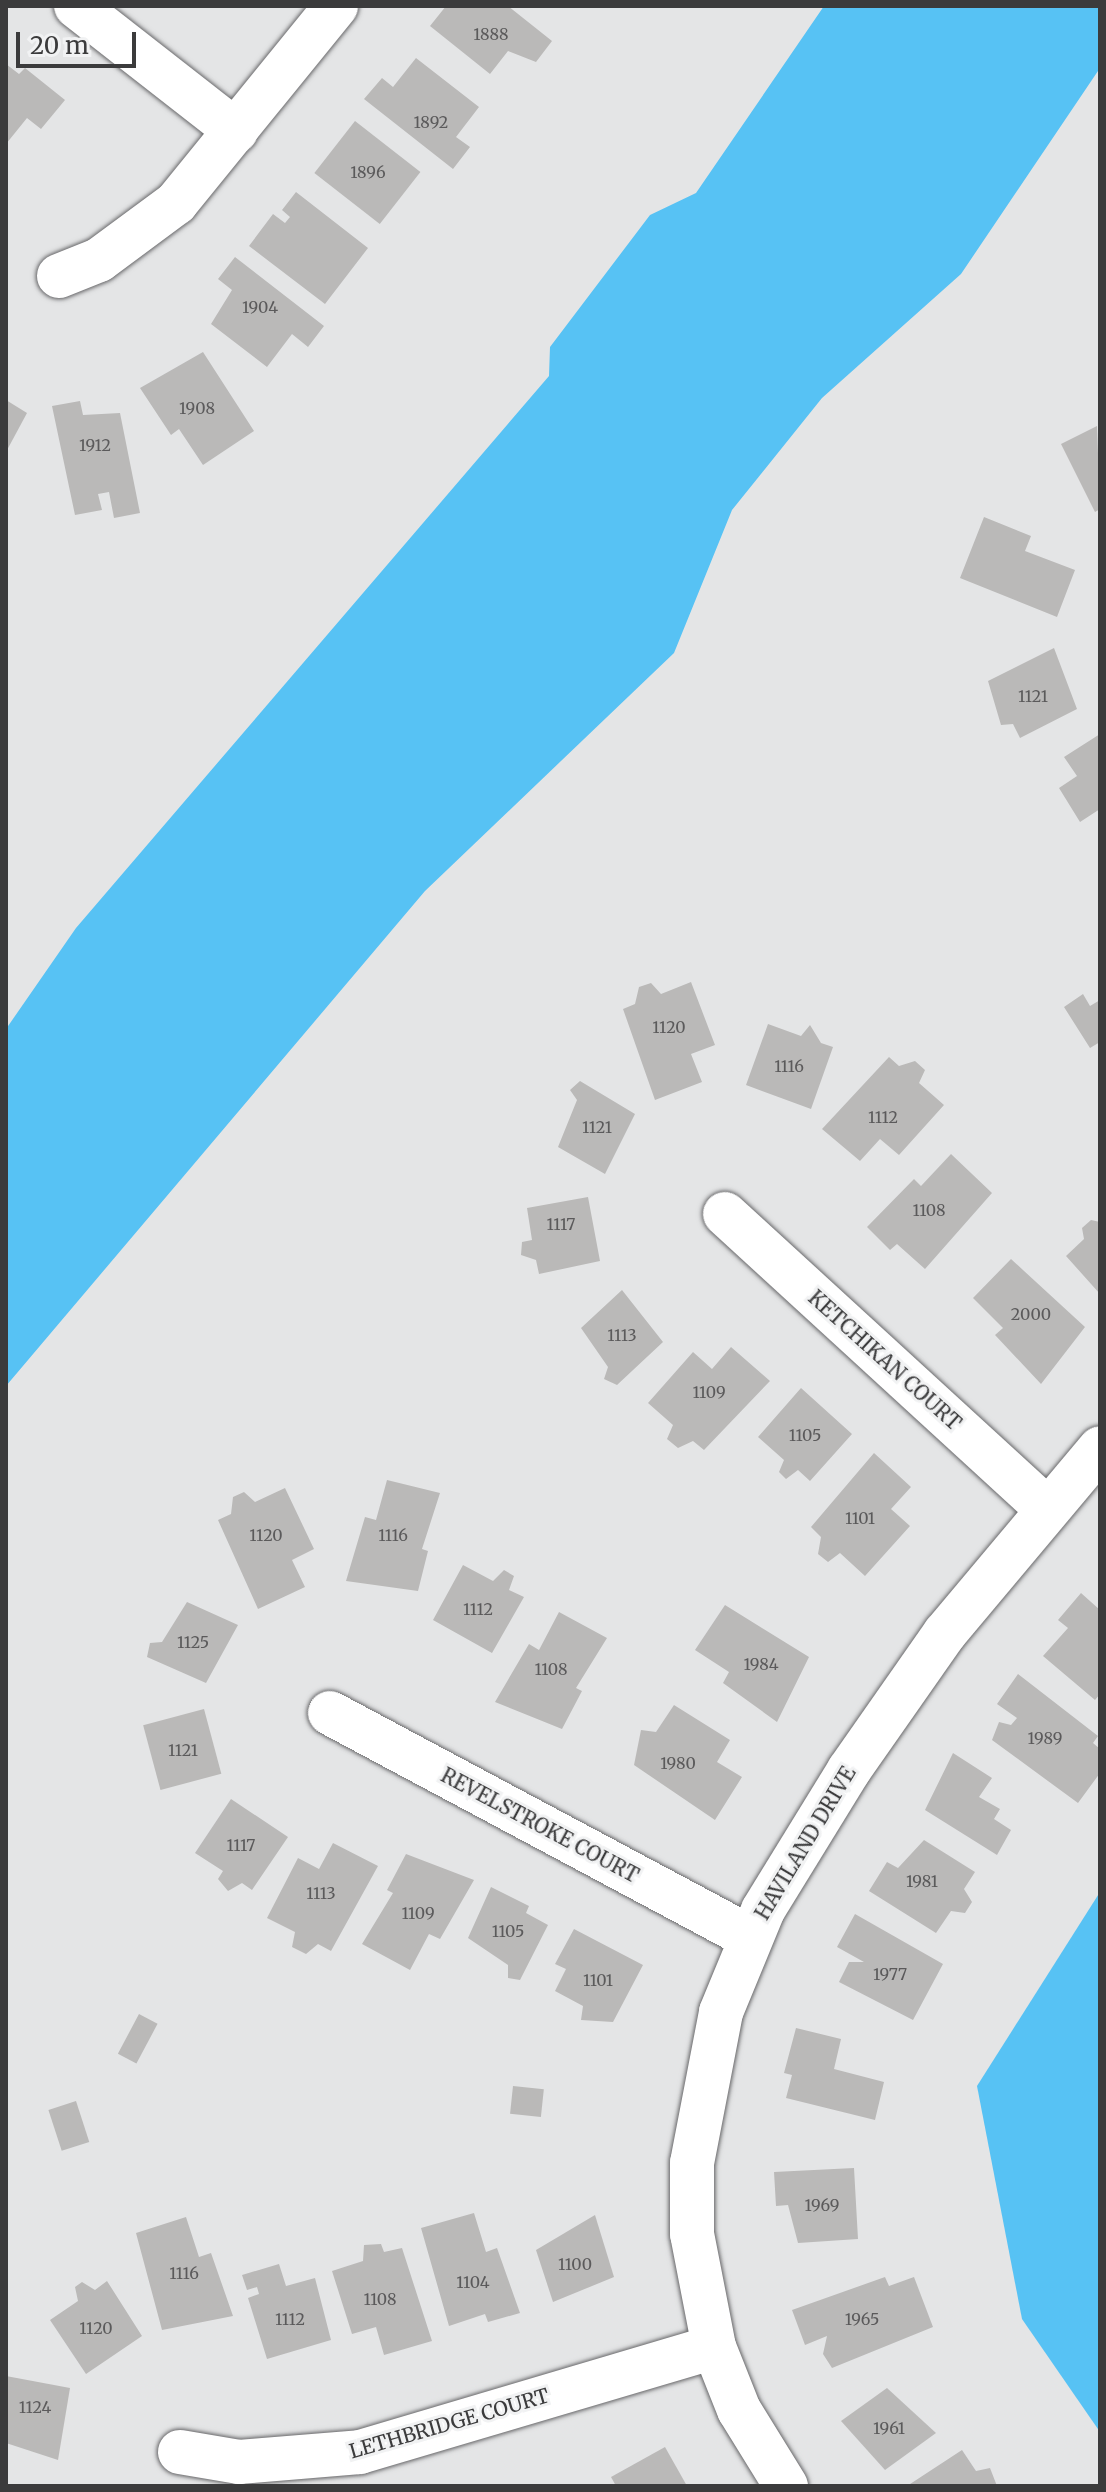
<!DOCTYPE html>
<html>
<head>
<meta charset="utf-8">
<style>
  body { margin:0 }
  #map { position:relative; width:1106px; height:2492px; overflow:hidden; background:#e4e5e6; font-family:Merriweather,serif }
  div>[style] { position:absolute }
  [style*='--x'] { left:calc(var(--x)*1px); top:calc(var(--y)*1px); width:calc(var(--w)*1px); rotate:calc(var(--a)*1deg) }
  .water>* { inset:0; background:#57c2f4 }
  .building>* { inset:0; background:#bab9b8; transform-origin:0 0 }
  .roads { filter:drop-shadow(0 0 2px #68686a) drop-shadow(0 0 2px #68686a) }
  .minor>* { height:44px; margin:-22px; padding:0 22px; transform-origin:22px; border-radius:22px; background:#fff }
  span { translate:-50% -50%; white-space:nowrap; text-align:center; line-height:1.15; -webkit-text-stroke:6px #f1f2f3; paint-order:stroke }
  .number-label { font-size:16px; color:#5b5a5b }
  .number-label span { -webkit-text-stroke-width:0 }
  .street-label { font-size:20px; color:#3b3b3c }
  .frame { position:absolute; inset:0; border:8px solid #3b3b3c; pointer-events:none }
  .scale { position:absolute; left:16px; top:32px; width:120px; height:36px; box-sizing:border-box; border:4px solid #3b3b3c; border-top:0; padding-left:10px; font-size:24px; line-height:28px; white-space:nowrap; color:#3b3b3c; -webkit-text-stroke:6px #f1f2f3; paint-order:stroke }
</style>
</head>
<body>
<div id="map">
  <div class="water">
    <div style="clip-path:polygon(824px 6px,1100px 6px,1100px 68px,961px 274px,822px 398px,732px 510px,674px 653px,425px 891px,6px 1386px,6px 1029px,76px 928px,549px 376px,550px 347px,650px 215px,696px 193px)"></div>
    <div style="clip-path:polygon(1100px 1892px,1100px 2432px,1022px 2319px,977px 2086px)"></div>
  </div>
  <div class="building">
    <div style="clip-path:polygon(446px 6px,508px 6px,552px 41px,536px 62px,508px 51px,490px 74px,430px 26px)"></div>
    <div style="clip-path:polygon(416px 58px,479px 107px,456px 137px,470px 147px,453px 169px,364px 99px,382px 78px,393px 87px)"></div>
    <div style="clip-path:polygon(6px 64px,19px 74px,25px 68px,65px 100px,41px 129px,27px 118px,6px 144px)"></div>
    <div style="left:355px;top:121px;width:83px;height:66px;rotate:38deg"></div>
    <div style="clip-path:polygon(296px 192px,368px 248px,325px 304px,249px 246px,273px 214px,285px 223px,290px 217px,282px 210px)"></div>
    <div style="clip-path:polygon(235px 257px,324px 326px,308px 347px,292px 334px,267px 367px,211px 324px,232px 290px,218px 279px)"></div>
    <div style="clip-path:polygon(203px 352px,254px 431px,203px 465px,179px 429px,171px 435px,140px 388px)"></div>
    <div style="clip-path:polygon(6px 400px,27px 413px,6px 452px)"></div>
    <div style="clip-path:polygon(80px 401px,83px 415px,120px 413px,140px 513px,114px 518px,109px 492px,98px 494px,102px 510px,75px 515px,52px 406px)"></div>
    <div style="clip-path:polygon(1097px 426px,1100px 509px,1095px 512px,1061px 444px)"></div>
    <div style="clip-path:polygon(984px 517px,1031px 536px,1025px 551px,1075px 570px,1057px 617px,960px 578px)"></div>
    <div style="clip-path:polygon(1054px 648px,1077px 709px,1020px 738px,1013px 724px,1001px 725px,988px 681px)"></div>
    <div style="clip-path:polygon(1100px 734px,1100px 809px,1080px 822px,1059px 788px,1077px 776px,1064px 757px)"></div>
    <div style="clip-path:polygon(691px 982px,715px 1045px,691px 1054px,702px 1082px,655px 1100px,623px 1009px,635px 1004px,639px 987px,651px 983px,661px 994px)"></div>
    <div style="clip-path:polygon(1083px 994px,1090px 1006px,1100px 1000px,1100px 1042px,1090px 1048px,1064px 1007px)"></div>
    <div style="clip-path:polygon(768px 1024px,801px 1036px,810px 1025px,821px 1043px,833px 1047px,811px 1109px,746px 1085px)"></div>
    <div style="clip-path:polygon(889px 1057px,899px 1066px,915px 1061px,925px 1070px,919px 1083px,944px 1105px,899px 1155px,880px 1139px,860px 1161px,822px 1129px)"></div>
    <div style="clip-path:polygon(580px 1081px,635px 1114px,605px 1174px,558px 1147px,577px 1100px,570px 1090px)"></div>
    <div style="clip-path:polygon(951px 1154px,992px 1193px,925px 1269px,897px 1244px,890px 1250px,867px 1227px,914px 1179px,921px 1186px)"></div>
    <div style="clip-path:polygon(588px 1197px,600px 1261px,539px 1274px,536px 1260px,521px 1255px,522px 1242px,532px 1240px,527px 1208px)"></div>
    <div style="clip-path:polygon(1091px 1220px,1100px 1222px,1100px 1294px,1066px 1256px,1084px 1239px,1082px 1228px)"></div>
    <div style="clip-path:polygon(1011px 1259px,1085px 1327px,1041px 1384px,995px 1335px,1003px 1328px,973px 1298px)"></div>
    <div style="clip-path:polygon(622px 1290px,663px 1342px,617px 1385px,604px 1379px,608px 1367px,581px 1328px)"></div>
    <div style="clip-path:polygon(731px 1347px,770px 1381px,704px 1450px,693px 1441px,678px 1448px,667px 1439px,673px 1425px,648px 1403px,693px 1352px,712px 1369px)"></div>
    <div style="clip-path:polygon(801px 1388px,852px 1434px,810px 1481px,798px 1470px,786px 1479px,779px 1472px,784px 1460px,758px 1437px)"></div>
    <div style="clip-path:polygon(874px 1453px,911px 1487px,891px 1509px,910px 1526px,865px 1576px,840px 1553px,828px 1562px,818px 1554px,821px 1537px,811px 1527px)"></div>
    <div style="clip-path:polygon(387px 1480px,440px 1493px,422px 1549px,428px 1551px,418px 1591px,346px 1581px,365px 1517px,376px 1520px)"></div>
    <div style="clip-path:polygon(285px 1488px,314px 1549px,292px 1560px,305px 1587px,258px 1609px,218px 1520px,231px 1514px,233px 1497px,244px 1492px,255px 1502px)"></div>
    <div style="clip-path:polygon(463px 1565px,493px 1581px,504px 1570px,514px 1576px,509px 1590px,524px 1597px,492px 1653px,433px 1620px)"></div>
    <div style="clip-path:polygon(1081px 1593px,1100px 1610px,1100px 1694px,1095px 1700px,1043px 1656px,1068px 1628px,1058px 1620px)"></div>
    <div style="clip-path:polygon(187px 1602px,238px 1625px,206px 1683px,147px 1657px,150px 1643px,162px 1642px)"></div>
    <div style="clip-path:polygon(725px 1605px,809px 1657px,777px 1722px,723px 1683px,729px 1672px,695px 1650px)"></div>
    <div style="clip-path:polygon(559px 1612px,607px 1638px,576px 1688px,582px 1691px,562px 1729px,495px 1702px,529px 1644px,539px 1650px)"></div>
    <div style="clip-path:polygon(1018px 1674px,1098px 1736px,1093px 1743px,1100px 1749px,1100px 1773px,1078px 1803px,992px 1740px,999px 1722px,1011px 1725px,1017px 1718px,997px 1704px)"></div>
    <div style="clip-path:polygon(674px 1705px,730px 1740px,717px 1762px,742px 1777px,715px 1820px,634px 1765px,641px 1730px,656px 1732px)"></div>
    <div style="left:204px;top:1709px;width:67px;height:63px;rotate:75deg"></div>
    <div style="clip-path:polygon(953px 1753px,992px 1778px,979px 1797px,1000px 1809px,994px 1819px,1011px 1830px,997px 1855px,925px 1810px)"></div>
    <div style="clip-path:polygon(231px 1799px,288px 1837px,252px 1890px,242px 1883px,228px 1891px,218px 1879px,223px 1871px,195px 1853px)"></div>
    <div style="clip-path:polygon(924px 1840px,975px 1872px,964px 1889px,972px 1902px,965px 1913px,951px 1911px,936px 1933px,869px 1891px,887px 1862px,898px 1868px)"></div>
    <div style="clip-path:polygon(333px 1843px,378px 1866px,331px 1951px,318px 1944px,306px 1954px,292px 1947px,295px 1932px,267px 1918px,298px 1858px,319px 1869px)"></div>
    <div style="clip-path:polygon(406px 1854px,474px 1880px,440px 1939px,429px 1934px,410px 1970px,362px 1944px,393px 1893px,387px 1890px)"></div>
    <div style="clip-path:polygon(491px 1887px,529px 1906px,526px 1913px,548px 1925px,520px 1980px,508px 1978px,508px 1965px,468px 1938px)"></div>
    <div style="clip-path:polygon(855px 1914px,943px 1964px,913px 2020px,839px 1982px,849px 1962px,864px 1962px,837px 1947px)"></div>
    <div style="clip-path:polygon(574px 1929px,643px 1965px,613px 2022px,581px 2020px,583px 2006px,555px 1991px,566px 1969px,555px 1964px)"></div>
    <div style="left:139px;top:2014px;width:21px;height:45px;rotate:28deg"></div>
    <div style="clip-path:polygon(796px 2028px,841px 2039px,834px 2069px,884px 2082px,875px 2120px,786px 2098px,792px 2075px,784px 2073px)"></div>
    <div style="left:513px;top:2086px;width:31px;height:28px;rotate:6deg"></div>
    <div style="left:76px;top:2101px;width:43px;height:29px;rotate:72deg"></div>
    <div style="clip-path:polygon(854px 2168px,858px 2239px,798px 2243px,788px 2205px,776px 2206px,774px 2172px)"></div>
    <div style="clip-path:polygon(474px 2213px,486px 2252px,497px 2248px,520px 2313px,488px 2322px,485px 2314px,449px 2326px,421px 2228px)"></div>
    <div style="clip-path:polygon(595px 2215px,614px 2277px,553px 2302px,536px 2250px)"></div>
    <div style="clip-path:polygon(186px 2217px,199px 2257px,211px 2253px,233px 2316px,162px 2330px,136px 2233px)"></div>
    <div style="clip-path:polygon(381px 2244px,384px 2252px,402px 2248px,432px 2341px,384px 2355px,376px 2327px,352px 2334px,332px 2271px,363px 2261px,364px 2245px)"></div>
    <div style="clip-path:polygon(279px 2264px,286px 2286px,315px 2278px,331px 2340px,267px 2359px,248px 2298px,259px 2294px,257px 2287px,247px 2290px,242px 2275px)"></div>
    <div style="clip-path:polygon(885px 2277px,889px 2286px,914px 2277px,933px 2327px,832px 2368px,823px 2354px,827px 2336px,805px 2345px,792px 2310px)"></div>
    <div style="clip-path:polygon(107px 2281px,142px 2336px,86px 2374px,50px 2320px,78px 2301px,75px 2287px,82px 2282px,95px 2290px)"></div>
    <div style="clip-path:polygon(6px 2376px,70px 2388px,58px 2460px,6px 2443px)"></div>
    <div style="clip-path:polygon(887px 2388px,936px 2433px,885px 2470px,841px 2421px)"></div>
    <div style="clip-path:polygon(665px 2447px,687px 2486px,616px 2486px,611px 2477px)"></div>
    <div style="clip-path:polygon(962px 2450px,976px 2471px,990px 2468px,997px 2486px,907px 2486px)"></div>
  </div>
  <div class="roads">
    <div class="minor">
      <div style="--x:76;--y:6;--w:203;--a:38"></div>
      <div style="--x:59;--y:276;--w:43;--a:-21.8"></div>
      <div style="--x:99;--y:260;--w:96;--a:-36.5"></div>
      <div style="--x:176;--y:203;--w:254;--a:-50.9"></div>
      <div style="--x:725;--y:1214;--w:434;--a:42.5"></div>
      <div style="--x:330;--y:1713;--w:476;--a:28.1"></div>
      <div style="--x:180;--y:2452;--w:60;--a:9.6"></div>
      <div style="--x:239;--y:2462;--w:121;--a:-4.7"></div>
      <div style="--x:360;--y:2452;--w:369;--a:-16.5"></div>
      <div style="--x:786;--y:2486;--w:89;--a:-121.7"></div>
      <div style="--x:739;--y:2410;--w:68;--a:-111.6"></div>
      <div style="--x:714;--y:2347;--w:115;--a:-101"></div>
      <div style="--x:692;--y:2234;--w:71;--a:-90"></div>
      <div style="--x:692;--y:2163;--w:154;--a:-79.1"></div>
      <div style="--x:721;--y:2012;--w:110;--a:-67.6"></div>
      <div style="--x:763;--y:1910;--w:164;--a:-58.4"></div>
      <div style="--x:849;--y:1770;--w:167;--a:-55"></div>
      <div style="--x:945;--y:1633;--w:241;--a:-50"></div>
    </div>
  </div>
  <div class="number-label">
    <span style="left:491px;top:34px">1888</span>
    <span style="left:431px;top:122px">1892</span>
    <span style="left:368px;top:172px">1896</span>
    <span style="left:260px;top:307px">1904</span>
    <span style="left:197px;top:408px">1908</span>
    <span style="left:95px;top:445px">1912</span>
    <span style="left:1033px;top:696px">1121</span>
    <span style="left:669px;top:1027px">1120</span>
    <span style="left:789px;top:1066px">1116</span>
    <span style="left:883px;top:1117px">1112</span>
    <span style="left:597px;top:1127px">1121</span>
    <span style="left:929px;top:1210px">1108</span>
    <span style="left:561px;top:1224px">1117</span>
    <span style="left:1031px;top:1314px">2000</span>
    <span style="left:622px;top:1335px">1113</span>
    <span style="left:709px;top:1392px">1109</span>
    <span style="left:805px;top:1435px">1105</span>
    <span style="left:860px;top:1518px">1101</span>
    <span style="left:266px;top:1535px">1120</span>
    <span style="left:393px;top:1535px">1116</span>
    <span style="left:478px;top:1609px">1112</span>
    <span style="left:193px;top:1642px">1125</span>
    <span style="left:761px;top:1664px">1984</span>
    <span style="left:551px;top:1669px">1108</span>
    <span style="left:1045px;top:1738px">1989</span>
    <span style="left:183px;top:1750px">1121</span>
    <span style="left:678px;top:1763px">1980</span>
    <span style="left:241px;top:1845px">1117</span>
    <span style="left:922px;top:1881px">1981</span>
    <span style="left:321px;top:1893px">1113</span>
    <span style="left:418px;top:1913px">1109</span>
    <span style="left:508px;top:1931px">1105</span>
    <span style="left:890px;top:1974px">1977</span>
    <span style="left:598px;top:1980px">1101</span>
    <span style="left:822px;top:2205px">1969</span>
    <span style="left:575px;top:2264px">1100</span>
    <span style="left:184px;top:2273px">1116</span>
    <span style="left:473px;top:2282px">1104</span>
    <span style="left:380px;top:2299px">1108</span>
    <span style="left:290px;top:2319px">1112</span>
    <span style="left:862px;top:2319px">1965</span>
    <span style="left:96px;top:2328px">1120</span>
    <span style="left:35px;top:2407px">1124</span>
    <span style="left:889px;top:2428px">1961</span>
  </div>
  <div class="street-label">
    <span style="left:885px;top:1360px;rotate:42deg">KETCHIKAN COURT</span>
    <span style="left:540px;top:1825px;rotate:28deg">REVELSTROKE COURT</span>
    <span style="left:805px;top:1843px;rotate:-59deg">HAVILAND DRIVE</span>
    <span style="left:449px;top:2423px;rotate:-16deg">LETHBRIDGE COURT</span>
  </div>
  <div class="frame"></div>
  <div class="scale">20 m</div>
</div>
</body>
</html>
